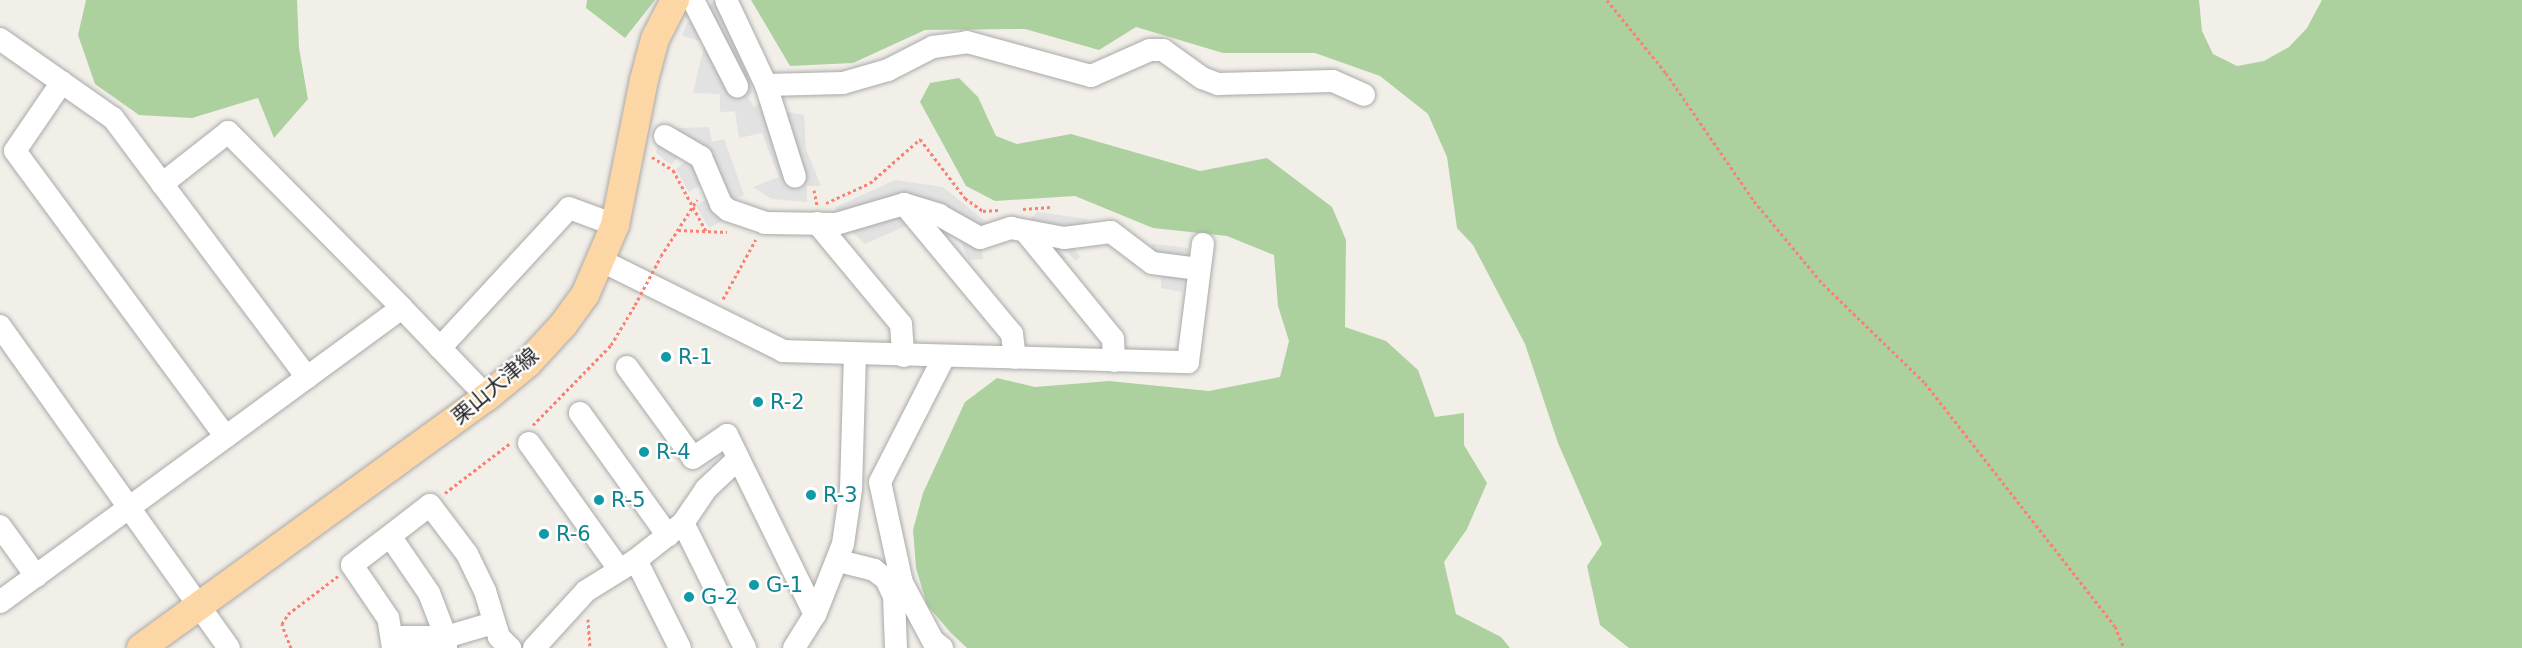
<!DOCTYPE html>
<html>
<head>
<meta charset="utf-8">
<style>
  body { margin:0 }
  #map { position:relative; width:2522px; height:648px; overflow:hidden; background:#f2efe9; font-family:"DejaVu Sans","Noto Sans JP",sans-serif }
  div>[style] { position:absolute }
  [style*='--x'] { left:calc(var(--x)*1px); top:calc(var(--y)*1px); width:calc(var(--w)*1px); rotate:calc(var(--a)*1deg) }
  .forest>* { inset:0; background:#add19e }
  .parking>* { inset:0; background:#e2e2e2 }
  .path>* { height:3px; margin-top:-1.5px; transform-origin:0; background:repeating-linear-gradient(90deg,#fa8072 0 3px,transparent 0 6px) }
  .roads { filter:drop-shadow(0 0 2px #a9a9a9) drop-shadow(0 0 2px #a9a9a9) }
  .minor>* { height:22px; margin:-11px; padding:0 11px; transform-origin:11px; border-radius:11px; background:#fff }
  .major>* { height:28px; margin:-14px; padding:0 14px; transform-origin:14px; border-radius:14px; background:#fcd6a4 }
  .path-bridge>* { height:3px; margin-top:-1.5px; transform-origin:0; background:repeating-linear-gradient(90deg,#fa8072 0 3px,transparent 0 6px) }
  .dots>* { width:16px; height:16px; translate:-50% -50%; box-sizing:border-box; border:3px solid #fff; border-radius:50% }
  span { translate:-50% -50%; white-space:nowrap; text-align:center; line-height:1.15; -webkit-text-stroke:4.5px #fff; paint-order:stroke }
  .culture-label { font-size:21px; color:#0d838f }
  .left { translate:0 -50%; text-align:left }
  .street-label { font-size:21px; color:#222 }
</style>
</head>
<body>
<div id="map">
  <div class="forest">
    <div style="clip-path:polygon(86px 0,297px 0,299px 48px,308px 99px,274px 138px,258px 98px,192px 118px,139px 115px,95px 84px,78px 35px)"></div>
    <div style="clip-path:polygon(587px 0,655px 0,625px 38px,586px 8px)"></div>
    <div style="clip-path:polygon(751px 0,2199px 0,2202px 31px,2213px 54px,2237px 66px,2264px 61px,2289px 47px,2307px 28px,2322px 0,2522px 0,2522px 648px,1629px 648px,1600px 625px,1587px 566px,1602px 544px,1558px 443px,1525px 344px,1473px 245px,1457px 228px,1447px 157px,1428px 114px,1380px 76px,1315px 53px,1223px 53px,1136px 27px,1099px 50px,1025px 29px,925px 30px,853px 63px,790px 66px)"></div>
    <div style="clip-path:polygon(959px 78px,978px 97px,996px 136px,1017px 144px,1071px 134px,1200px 171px,1267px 158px,1332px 207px,1346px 240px,1345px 327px,1386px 341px,1418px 370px,1435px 417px,1464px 413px,1464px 445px,1487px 483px,1467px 529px,1444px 562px,1456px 614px,1501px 637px,1510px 648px,967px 648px,951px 633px,927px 605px,916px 568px,913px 530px,923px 493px,965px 402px,997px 378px,1035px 387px,1109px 381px,1209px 391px,1280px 377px,1289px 341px,1278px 306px,1274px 255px,1227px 236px,1153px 228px,1075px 196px,995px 201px,966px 186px,920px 102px,930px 83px)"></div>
  </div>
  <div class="parking">
    <div style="clip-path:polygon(714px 2px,731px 33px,753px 93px,748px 97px,754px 107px,763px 101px,782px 111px,804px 115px,806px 149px,821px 186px,807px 186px,807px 202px,772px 199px,753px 187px,779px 177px,762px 133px,739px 138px,735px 111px,720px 112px,720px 94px,693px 93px,705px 42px,682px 36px,687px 23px)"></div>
    <div style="clip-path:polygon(709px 127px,712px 142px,724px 139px,744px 195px,731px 200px,722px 221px,709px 228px,696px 206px,708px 198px,701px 185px,689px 192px,676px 169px,687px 161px,681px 154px,671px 165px,656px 153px,661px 129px)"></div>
    <div style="clip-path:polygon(895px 180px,943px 187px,990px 225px,981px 246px,983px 259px,969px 260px,960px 241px,932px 223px,910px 224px,865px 244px,837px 217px,836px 207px)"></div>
    <div style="clip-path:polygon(1037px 212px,1088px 219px,1074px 248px,1080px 257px,1075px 261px,1066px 250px,1059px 249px,1066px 258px,1060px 263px,1027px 223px)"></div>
    <div style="clip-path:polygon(1152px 244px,1189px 248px,1182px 292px,1161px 288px,1161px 274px,1151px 258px)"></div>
  </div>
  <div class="path">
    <div style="--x:1607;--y:0;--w:94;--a:51.1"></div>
    <div style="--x:1666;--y:73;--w:155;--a:55.5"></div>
    <div style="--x:1754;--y:201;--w:108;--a:50.3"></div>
    <div style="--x:1823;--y:284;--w:142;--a:44.1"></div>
    <div style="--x:1925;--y:383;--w:308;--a:52"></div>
    <div style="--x:2115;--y:626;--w:24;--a:68"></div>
    <div style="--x:652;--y:157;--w:25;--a:32"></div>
    <div style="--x:673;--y:170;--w:69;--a:61.6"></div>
    <div style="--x:814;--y:190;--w:15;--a:79"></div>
    <div style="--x:826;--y:203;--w:48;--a:-24.4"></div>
    <div style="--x:870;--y:183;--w:67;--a:-41.3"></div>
    <div style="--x:920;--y:139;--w:74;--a:52.7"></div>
    <div style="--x:965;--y:198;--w:22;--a:36"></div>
    <div style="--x:983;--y:211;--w:15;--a:-4"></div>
    <div style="--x:1023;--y:209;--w:28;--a:-4"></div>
    <div style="--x:678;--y:230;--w:49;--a:2.3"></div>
    <div style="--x:661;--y:256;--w:67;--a:-57.3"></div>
    <div style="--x:723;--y:299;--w:68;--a:-61.2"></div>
    <div style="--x:533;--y:425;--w:112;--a:-45.7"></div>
    <div style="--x:611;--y:345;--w:47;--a:-59"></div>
    <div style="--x:445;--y:493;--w:81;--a:-37.4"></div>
    <div style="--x:588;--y:619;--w:29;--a:86"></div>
    <div style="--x:291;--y:648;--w:26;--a:-111"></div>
    <div style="--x:282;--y:624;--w:12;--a:-59"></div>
    <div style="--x:288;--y:614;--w:63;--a:-37.2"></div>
  </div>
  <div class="roads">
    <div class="minor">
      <div style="--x:693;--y:0;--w:97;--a:62.9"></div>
      <div style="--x:726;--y:0;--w:94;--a:64.8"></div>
      <div style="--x:766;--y:85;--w:96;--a:72.5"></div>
      <div style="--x:0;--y:39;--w:138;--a:35"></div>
      <div style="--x:113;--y:118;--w:324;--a:53.2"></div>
      <div style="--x:62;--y:82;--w:83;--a:124.3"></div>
      <div style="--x:15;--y:151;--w:355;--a:53.6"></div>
      <div style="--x:766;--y:85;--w:77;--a:-1.5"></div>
      <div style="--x:843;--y:83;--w:47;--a:-16.1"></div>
      <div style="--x:888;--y:70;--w:51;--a:-27.1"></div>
      <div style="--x:933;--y:47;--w:34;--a:-8"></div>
      <div style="--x:967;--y:42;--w:129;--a:15.3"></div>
      <div style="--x:1091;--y:76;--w:64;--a:-23.8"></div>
      <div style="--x:1150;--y:50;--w:13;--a:0"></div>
      <div style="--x:1163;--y:50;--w:48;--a:35.7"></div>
      <div style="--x:1202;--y:78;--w:17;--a:21"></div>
      <div style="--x:1218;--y:84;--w:115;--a:-1.5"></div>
      <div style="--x:1333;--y:81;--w:34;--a:24"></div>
      <div style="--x:665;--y:136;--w:42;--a:30.3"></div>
      <div style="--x:701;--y:157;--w:51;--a:66.9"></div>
      <div style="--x:721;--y:204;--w:9;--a:41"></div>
      <div style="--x:728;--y:210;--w:39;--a:19"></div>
      <div style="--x:765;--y:223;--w:71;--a:0.8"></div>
      <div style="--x:836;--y:224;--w:71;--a:-16.4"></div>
      <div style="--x:904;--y:204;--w:37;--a:17"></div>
      <div style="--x:939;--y:215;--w:47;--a:29.3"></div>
      <div style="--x:980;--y:238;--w:33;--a:-18"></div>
      <div style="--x:1011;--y:228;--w:54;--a:10.7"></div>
      <div style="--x:1064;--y:238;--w:47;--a:-7.3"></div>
      <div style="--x:1111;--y:232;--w:51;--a:37.1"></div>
      <div style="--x:1152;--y:263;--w:47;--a:7.3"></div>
      <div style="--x:162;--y:184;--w:84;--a:-38.2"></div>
      <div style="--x:228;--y:132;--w:247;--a:45.3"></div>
      <div style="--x:904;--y:204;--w:169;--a:50.3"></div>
      <div style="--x:1012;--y:334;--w:24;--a:83"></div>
      <div style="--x:817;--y:223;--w:131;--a:50.3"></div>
      <div style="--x:901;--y:324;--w:32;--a:86"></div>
      <div style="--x:1025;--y:231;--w:139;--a:50.8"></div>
      <div style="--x:1113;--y:339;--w:22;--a:87"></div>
      <div style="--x:602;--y:261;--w:202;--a:26.4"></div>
      <div style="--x:783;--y:351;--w:405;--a:1.6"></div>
      <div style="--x:1188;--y:362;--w:119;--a:-82.8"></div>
      <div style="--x:0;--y:326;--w:395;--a:54.6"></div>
      <div style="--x:440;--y:348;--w:190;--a:-47.3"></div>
      <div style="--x:569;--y:208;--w:49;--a:20.3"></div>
      <div style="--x:627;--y:367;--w:112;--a:54"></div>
      <div style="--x:693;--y:458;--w:41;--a:-34.1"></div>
      <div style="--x:727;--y:435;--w:200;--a:63.9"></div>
      <div style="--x:580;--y:413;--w:151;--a:54.4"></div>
      <div style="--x:529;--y:443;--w:155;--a:54.5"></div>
      <div style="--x:683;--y:523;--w:140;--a:63.6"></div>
      <div style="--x:0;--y:526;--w:62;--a:54.2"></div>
      <div style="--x:390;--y:536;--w:69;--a:55.6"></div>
      <div style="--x:429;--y:593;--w:47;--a:68.9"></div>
      <div style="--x:446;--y:637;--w:11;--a:90"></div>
      <div style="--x:636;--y:560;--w:98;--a:63.4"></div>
      <div style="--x:839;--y:561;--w:36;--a:14"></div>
      <div style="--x:874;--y:570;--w:15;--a:37"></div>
      <div style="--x:886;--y:579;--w:19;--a:65"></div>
      <div style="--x:894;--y:596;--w:52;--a:87.8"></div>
      <div style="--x:0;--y:602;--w:498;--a:-36.2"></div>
      <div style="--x:402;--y:308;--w:123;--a:46.3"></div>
      <div style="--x:394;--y:637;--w:52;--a:0"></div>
      <div style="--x:446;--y:637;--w:49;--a:-16.6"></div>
      <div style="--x:393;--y:648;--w:30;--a:-99"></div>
      <div style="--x:388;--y:618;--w:64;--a:-124.2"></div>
      <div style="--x:352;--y:565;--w:98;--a:-37.6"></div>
      <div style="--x:430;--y:505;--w:61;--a:52.9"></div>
      <div style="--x:467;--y:554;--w:41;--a:64.1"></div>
      <div style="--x:485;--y:591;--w:48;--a:73.1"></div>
      <div style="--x:499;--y:637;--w:16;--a:45"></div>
      <div style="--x:534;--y:648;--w:77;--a:-47.6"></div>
      <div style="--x:586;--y:591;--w:59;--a:-31.8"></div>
      <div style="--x:636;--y:560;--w:60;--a:-38.2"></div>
      <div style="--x:683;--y:523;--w:41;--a:-55.9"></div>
      <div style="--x:706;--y:489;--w:44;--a:-43.2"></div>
      <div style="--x:794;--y:648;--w:39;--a:-58"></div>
      <div style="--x:815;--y:615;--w:76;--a:-68.5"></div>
      <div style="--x:843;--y:544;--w:56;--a:-81.7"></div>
      <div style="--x:851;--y:489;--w:134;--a:-88.3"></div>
      <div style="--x:942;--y:648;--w:11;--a:-142"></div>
      <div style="--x:933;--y:641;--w:66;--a:-118.1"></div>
      <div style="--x:902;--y:583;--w:103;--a:-102.3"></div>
      <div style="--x:880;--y:482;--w:140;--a:-62.9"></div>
    </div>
    <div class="major">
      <div style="--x:141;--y:648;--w:427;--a:-36"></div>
      <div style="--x:487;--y:397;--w:53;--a:-39.7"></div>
      <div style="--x:528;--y:363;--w:52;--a:-47.4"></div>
      <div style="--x:563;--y:325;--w:37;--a:-54"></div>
      <div style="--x:585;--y:295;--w:76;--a:-66.8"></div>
      <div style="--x:615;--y:225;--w:148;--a:-78.7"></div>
      <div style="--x:644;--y:80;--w:42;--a:-75"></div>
      <div style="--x:655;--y:39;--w:44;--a:-62.9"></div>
    </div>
  </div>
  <div class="path-bridge">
    <div style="--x:635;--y:305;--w:55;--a:-62"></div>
  </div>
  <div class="dots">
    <div style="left:666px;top:357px;background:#0f9aa8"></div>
    <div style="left:758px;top:402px;background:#0f9aa8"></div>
    <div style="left:644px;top:452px;background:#0f9aa8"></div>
    <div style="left:811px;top:495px;background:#0f9aa8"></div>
    <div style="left:599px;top:500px;background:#0f9aa8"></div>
    <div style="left:544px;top:534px;background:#0f9aa8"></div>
    <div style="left:754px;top:585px;background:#0f9aa8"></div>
    <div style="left:689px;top:597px;background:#0f9aa8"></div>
  </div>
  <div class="culture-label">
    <span class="left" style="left:678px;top:357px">R-1</span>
    <span class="left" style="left:770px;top:402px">R-2</span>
    <span class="left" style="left:656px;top:452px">R-4</span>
    <span class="left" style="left:823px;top:495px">R-3</span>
    <span class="left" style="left:611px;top:500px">R-5</span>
    <span class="left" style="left:556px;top:534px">R-6</span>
    <span class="left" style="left:766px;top:585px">G-1</span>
    <span class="left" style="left:701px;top:597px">G-2</span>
  </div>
  <div class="street-label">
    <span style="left:495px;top:386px;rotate:-40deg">栗山大津線</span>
  </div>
</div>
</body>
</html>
